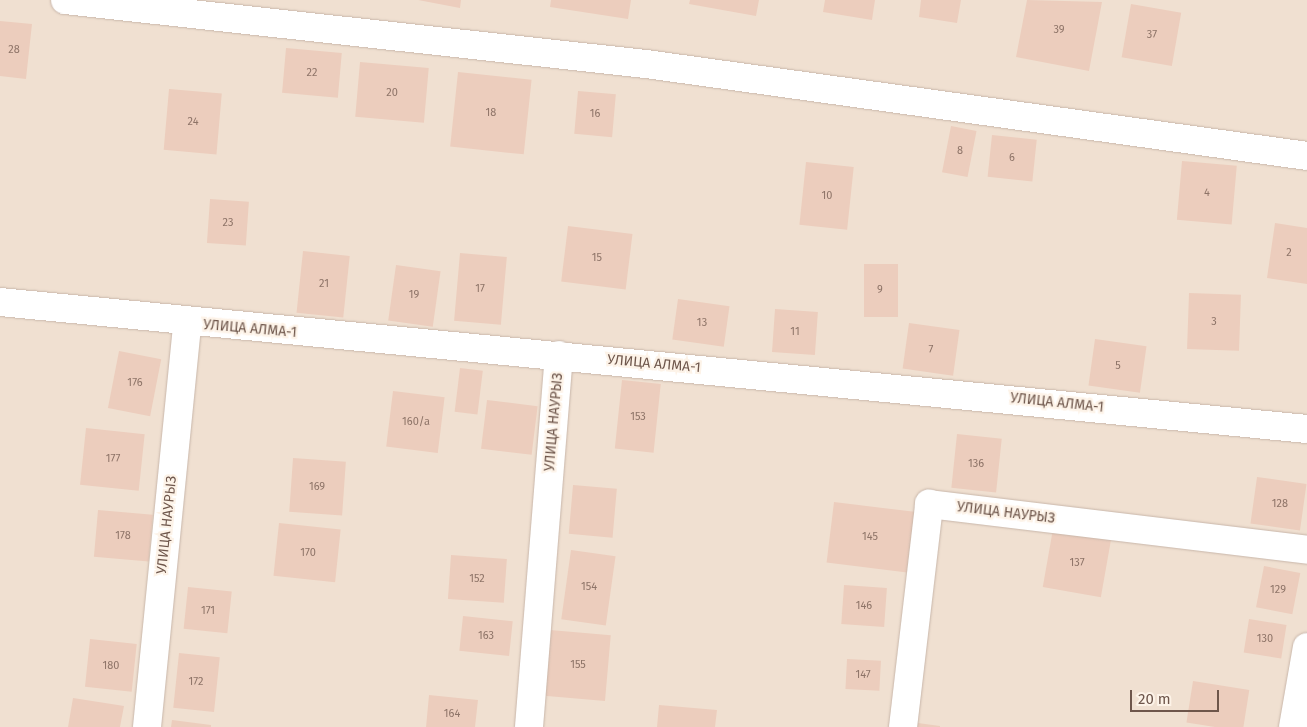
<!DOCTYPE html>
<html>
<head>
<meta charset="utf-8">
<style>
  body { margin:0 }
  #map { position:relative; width:1307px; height:727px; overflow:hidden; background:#f9efe2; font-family:"Fira Sans",sans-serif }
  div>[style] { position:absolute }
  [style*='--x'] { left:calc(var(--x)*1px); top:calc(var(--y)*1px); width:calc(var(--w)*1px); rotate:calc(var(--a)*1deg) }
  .residential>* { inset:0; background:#f0e0d1; transform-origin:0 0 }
  .building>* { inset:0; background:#eccdbd; transform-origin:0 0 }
  .roads { filter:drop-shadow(0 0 1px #c8b6aa) drop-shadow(0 0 1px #c8b6aa) }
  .street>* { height:28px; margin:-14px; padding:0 14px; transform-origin:14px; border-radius:14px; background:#fff }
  span { translate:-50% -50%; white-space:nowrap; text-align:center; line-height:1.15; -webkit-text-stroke:4.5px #fdf3e8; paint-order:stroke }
  .number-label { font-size:11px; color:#8e7468 }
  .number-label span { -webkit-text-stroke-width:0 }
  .street-label { font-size:14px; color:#6e564b }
  .scale { position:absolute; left:1130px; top:690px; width:89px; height:22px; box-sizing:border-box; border:2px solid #6e564b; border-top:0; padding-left:6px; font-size:15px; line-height:18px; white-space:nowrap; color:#6e564b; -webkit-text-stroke:4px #fdf3e8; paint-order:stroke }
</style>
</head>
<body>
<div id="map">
  <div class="residential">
    <div style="left:0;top:0;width:1307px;height:727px"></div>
  </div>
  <div class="building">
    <div style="clip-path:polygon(418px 0,461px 0,460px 8px)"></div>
    <div style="clip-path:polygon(551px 0,631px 0,628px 19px,550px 7px)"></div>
    <div style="clip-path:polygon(690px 0,759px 0,756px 16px,689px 4px)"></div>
    <div style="clip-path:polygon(825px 0,875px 0,872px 20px,823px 12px)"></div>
    <div style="clip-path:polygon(921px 0,961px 0,957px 23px,919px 17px)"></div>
    <div style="clip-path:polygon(1027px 0,1102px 2px,1089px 71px,1016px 57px)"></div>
    <div style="left:1131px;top:4px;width:51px;height:54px;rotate:10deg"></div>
    <div style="clip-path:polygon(0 21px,32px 24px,26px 79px,0 76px)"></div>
    <div style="left:286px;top:48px;width:56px;height:45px;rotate:5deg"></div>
    <div style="left:360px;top:62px;width:69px;height:55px;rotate:5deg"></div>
    <div style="left:458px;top:72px;width:74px;height:75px;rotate:6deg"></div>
    <div style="left:169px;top:89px;width:53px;height:61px;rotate:5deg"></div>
    <div style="left:578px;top:91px;width:38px;height:43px;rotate:5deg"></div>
    <div style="left:951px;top:126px;width:26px;height:47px;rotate:11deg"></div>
    <div style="left:992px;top:135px;width:45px;height:42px;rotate:6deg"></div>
    <div style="left:1182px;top:161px;width:55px;height:59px;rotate:5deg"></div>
    <div style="left:806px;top:162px;width:48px;height:63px;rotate:6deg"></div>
    <div style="left:210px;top:199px;width:39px;height:44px;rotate:4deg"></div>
    <div style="clip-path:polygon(1275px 223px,1307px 228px,1307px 284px,1267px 278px)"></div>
    <div style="left:568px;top:226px;width:65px;height:56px;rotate:7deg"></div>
    <div style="left:303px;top:251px;width:47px;height:62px;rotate:6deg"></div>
    <div style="left:460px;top:253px;width:47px;height:68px;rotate:5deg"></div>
    <div style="left:864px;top:264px;width:34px;height:53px"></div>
    <div style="left:396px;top:265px;width:45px;height:56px;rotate:8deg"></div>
    <div style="left:1189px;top:293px;width:52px;height:56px;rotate:2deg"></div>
    <div style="left:678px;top:299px;width:52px;height:41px;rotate:8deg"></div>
    <div style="left:775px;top:309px;width:43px;height:43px;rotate:4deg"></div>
    <div style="left:909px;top:323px;width:51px;height:46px;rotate:8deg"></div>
    <div style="left:1095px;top:339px;width:52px;height:47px;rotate:8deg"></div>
    <div style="left:119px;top:351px;width:43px;height:58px;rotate:11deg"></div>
    <div style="left:460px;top:368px;width:23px;height:44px;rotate:7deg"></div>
    <div style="left:622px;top:380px;width:39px;height:69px;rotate:6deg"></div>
    <div style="left:393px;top:391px;width:52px;height:56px;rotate:7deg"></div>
    <div style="left:487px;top:400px;width:51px;height:49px;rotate:7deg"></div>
    <div style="left:86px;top:428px;width:59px;height:57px;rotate:6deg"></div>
    <div style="left:957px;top:434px;width:45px;height:54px;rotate:6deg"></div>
    <div style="left:293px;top:458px;width:53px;height:54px;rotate:4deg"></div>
    <div style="left:1257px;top:477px;width:50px;height:47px;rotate:8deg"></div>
    <div style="left:573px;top:485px;width:44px;height:49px;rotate:5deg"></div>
    <div style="left:834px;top:502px;width:81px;height:61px;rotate:7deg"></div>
    <div style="left:98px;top:510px;width:55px;height:47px;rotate:5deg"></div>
    <div style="left:279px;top:523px;width:62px;height:53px;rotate:6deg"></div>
    <div style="left:1053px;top:529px;width:59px;height:59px;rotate:10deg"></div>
    <div style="left:571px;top:550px;width:45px;height:70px;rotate:8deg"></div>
    <div style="left:451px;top:555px;width:56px;height:44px;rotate:4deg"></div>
    <div style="left:1264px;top:566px;width:37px;height:42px;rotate:11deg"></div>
    <div style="left:844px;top:585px;width:43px;height:39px;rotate:4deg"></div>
    <div style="left:188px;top:587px;width:44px;height:42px;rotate:6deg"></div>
    <div style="left:463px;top:616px;width:50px;height:35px;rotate:6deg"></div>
    <div style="left:1249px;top:619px;width:38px;height:34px;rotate:9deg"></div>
    <div style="left:550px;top:630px;width:61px;height:66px;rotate:5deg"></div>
    <div style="left:90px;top:639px;width:47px;height:48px;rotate:6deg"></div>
    <div style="left:179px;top:653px;width:41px;height:55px;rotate:6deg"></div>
    <div style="left:847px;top:659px;width:34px;height:30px;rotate:3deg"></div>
    <div style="left:1193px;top:681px;width:57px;height:42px;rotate:9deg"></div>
    <div style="clip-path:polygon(429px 695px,478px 700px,475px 727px,426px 727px)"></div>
    <div style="clip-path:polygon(73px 698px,124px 706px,120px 727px,68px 727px)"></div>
    <div style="clip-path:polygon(659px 705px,717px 710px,715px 727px,657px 727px)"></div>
    <div style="clip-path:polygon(172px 720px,211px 725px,211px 727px,171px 727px)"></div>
    <div style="clip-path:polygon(918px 723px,940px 726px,940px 727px,918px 727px)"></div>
  </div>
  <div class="roads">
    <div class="street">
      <div style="--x:65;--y:0;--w:585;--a:6.29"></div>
      <div style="--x:646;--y:64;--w:667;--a:7.92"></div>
      <div style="--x:0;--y:302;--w:1313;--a:5.55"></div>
      <div style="--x:147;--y:727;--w:406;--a:-84.3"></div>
      <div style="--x:529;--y:727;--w:373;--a:-85.4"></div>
      <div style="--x:903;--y:727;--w:225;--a:-83.3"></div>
      <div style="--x:929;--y:504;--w:381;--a:6.9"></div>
      <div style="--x:1293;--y:727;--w:81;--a:-80.1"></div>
    </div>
  </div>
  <div class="number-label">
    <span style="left:1059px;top:30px">39</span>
    <span style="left:1152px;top:35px">37</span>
    <span style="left:14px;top:50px">28</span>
    <span style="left:312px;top:73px">22</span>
    <span style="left:392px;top:93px">20</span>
    <span style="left:491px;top:113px">18</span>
    <span style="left:595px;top:114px">16</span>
    <span style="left:193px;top:122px">24</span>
    <span style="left:960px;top:151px">8</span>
    <span style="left:1012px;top:158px">6</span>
    <span style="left:1207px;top:193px">4</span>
    <span style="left:827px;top:196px">10</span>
    <span style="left:228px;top:223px">23</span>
    <span style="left:1289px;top:253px">2</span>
    <span style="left:597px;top:258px">15</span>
    <span style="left:324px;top:284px">21</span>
    <span style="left:480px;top:289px">17</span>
    <span style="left:880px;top:290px">9</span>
    <span style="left:414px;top:295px">19</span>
    <span style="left:1214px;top:322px">3</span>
    <span style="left:702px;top:323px">13</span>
    <span style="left:795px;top:332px">11</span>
    <span style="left:931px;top:350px">7</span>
    <span style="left:1118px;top:366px">5</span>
    <span style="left:135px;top:383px">176</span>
    <span style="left:638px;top:417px">153</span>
    <span style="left:416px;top:422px">160/а</span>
    <span style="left:113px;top:459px">177</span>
    <span style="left:976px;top:464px">136</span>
    <span style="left:317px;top:487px">169</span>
    <span style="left:1280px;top:504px">128</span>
    <span style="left:123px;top:536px">178</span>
    <span style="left:870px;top:537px">145</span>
    <span style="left:308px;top:553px">170</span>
    <span style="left:1077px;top:563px">137</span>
    <span style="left:477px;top:579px">152</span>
    <span style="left:589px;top:587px">154</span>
    <span style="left:1278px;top:590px">129</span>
    <span style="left:864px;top:606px">146</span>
    <span style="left:208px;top:611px">171</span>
    <span style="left:486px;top:636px">163</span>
    <span style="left:1265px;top:639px">130</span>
    <span style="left:578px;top:665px">155</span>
    <span style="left:111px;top:666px">180</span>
    <span style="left:863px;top:675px">147</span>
    <span style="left:196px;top:682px">172</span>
    <span style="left:452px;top:714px">164</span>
  </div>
  <div class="street-label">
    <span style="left:250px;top:329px;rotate:5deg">УЛИЦА АЛМА-1</span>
    <span style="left:654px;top:364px;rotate:5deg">УЛИЦА АЛМА-1</span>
    <span style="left:1057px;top:403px;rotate:6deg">УЛИЦА АЛМА-1</span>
    <span style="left:554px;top:422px;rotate:-85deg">УЛИЦА НАУРЫЗ</span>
    <span style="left:1006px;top:513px;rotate:7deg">УЛИЦА НАУРЫЗ</span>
    <span style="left:167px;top:525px;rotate:-84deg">УЛИЦА НАУРЫЗ</span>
  </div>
  <div class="scale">20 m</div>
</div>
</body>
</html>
